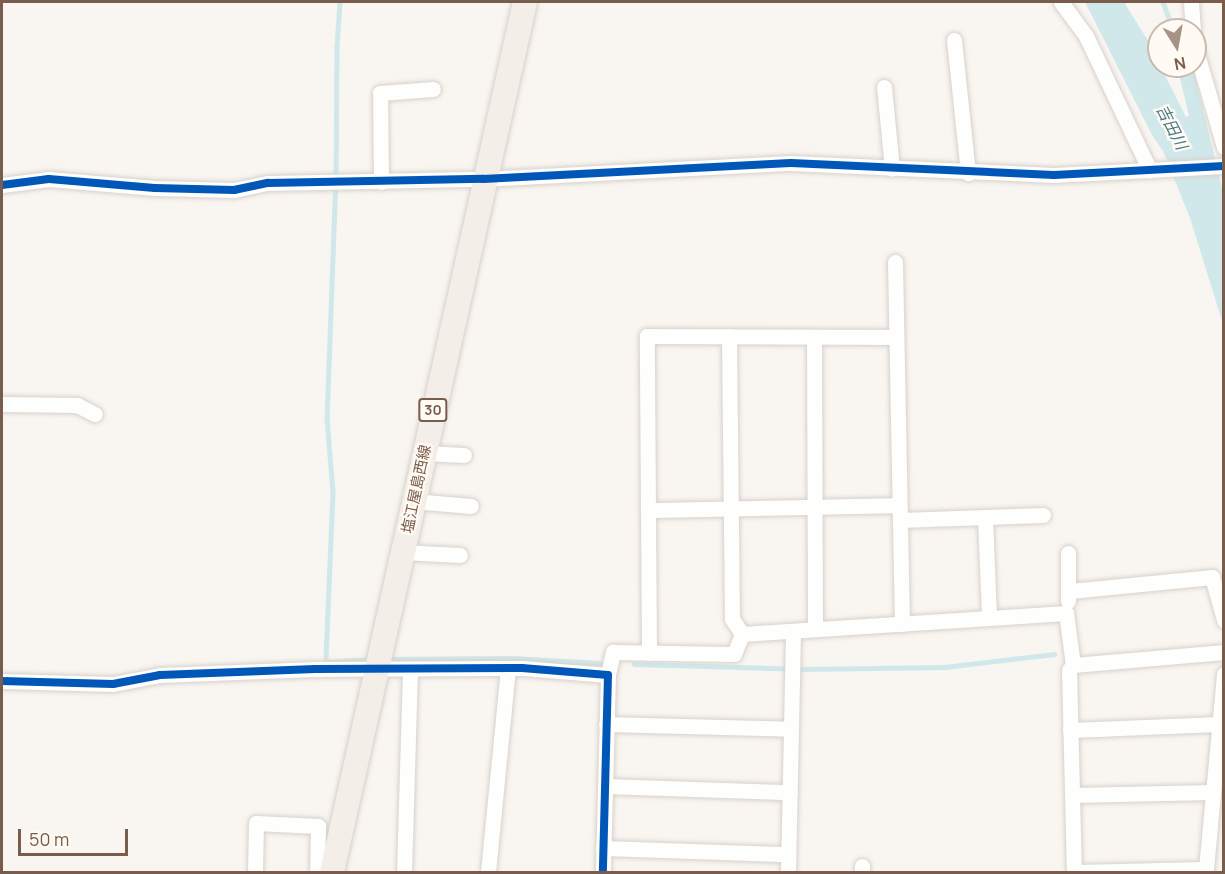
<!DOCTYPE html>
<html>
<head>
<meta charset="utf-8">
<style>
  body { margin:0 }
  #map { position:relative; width:1225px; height:874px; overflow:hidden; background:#f9f5f0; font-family:Manrope,"Noto Sans JP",sans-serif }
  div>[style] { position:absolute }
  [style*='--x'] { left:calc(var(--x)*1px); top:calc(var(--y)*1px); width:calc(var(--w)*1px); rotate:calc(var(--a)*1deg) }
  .water>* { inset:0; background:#d0e8ea }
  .stream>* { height:4.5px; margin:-2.25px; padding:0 2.25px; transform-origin:2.25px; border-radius:2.25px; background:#d0e8ea }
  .roads { filter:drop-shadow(0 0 2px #d7d1cb) drop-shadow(0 0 2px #d7d1cb) }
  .street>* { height:15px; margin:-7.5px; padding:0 7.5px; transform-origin:7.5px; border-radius:7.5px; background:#fefefd }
  .primary>* { height:24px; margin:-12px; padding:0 12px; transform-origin:12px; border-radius:12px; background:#f3eee8 }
  .cycleway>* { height:8px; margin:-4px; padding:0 4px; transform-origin:4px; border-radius:4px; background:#0057b8 }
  span { translate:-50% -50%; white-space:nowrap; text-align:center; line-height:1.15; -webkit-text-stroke:4.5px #fffaf3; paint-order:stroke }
  .shield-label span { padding:2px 4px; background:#fffaf3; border:2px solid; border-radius:4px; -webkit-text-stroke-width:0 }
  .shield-label { font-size:14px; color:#7a5c4d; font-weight:700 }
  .street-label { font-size:15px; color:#7a5c4d }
  .water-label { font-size:16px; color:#437c86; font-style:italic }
  .frame { position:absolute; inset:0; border:3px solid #7a5c4d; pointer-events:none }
  .north { position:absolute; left:1147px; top:18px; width:60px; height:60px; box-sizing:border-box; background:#fffaf3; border:2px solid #cabbb1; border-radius:50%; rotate:169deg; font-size:16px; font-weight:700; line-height:24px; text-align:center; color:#7a5c4d }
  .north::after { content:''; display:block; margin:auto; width:21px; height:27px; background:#a69286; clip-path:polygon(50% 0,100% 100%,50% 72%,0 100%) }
  .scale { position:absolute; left:18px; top:829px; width:110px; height:27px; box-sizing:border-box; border:3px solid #7a5c4d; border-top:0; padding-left:8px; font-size:18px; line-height:21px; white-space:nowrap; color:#7a5c4d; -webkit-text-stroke:4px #fffaf3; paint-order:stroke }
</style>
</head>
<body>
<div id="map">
  <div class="water">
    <div style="clip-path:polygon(1085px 2px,1124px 2px,1147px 39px,1186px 117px,1189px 116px,1177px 66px,1193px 68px,1223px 192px,1223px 324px,1190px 218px,1163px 151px,1152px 135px)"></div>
  </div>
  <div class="stream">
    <div style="--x:340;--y:2;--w:45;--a:93.8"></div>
    <div style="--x:337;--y:47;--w:129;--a:90.4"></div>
    <div style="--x:336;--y:176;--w:242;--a:92.1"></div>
    <div style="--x:327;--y:418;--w:74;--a:85.4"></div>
    <div style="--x:333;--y:492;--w:170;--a:92.4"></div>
    <div style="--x:326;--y:662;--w:47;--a:-3.7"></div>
    <div style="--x:1163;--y:2;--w:30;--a:70"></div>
    <div style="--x:387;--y:659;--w:124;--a:-0.5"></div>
    <div style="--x:511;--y:658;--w:89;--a:3.2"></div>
    <div style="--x:634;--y:664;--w:169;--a:1.7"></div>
    <div style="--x:803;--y:669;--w:142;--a:-0.8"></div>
    <div style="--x:945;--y:667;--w:110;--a:-6.8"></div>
  </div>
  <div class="roads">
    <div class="street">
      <div style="--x:1061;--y:2;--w:42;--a:53.7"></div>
      <div style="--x:1086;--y:36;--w:149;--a:64.6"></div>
      <div style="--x:1191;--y:2;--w:28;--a:86"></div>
      <div style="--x:954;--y:40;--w:134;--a:84"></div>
      <div style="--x:1195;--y:47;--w:104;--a:73.8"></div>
      <div style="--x:884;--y:87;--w:82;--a:84.4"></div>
      <div style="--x:381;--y:182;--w:89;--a:-90.6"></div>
      <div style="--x:380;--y:93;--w:53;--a:-4.3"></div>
      <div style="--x:2;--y:185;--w:47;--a:-7.3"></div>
      <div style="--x:49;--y:179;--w:106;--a:4.9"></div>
      <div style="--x:155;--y:188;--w:79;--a:1.5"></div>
      <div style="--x:234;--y:190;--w:35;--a:-12"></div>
      <div style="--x:268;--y:183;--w:215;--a:-1.1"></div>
      <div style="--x:483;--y:179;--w:308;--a:-3"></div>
      <div style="--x:791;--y:163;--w:263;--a:2.6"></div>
      <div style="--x:1054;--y:175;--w:170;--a:-3"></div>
      <div style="--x:895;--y:262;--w:362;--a:88.9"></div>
      <div style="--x:729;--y:336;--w:283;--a:89.4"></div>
      <div style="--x:732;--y:619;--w:18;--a:56"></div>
      <div style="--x:814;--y:337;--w:292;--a:89.8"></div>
      <div style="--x:2;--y:404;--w:75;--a:0.8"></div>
      <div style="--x:77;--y:405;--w:20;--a:27"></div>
      <div style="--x:424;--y:453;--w:40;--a:2.9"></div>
      <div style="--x:413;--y:501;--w:58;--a:4.9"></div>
      <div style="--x:648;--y:510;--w:251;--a:-1.1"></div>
      <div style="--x:985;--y:517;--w:101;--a:87.7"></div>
      <div style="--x:900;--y:520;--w:143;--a:-2"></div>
      <div style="--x:402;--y:552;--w:58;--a:3"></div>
      <div style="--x:1068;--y:553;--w:48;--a:90"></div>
      <div style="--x:1070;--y:591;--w:143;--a:-5.6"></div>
      <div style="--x:1212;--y:577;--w:45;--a:74.4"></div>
      <div style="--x:649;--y:653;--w:317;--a:-90.4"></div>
      <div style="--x:647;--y:336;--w:248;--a:0.2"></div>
      <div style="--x:1073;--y:665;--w:6;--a:129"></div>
      <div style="--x:1069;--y:670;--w:202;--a:88.6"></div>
      <div style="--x:608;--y:675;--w:24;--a:-78"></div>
      <div style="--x:613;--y:652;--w:121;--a:0.9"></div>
      <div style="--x:734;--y:654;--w:22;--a:-68"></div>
      <div style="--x:742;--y:634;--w:325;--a:-3.7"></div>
      <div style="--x:1066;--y:613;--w:52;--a:82.3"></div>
      <div style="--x:1073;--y:665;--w:152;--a:-4.9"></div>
      <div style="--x:2;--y:681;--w:111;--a:1.5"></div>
      <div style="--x:113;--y:684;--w:48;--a:-10.8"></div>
      <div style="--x:160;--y:675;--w:155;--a:-2.2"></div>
      <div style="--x:315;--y:669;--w:207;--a:-0.3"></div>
      <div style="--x:522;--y:668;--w:86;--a:4.7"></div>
      <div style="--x:608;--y:675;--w:197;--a:91.5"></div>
      <div style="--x:606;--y:724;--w:185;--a:1.5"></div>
      <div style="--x:1070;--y:730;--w:149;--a:-2.3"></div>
      <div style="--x:605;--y:786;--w:185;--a:1.9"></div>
      <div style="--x:1072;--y:795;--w:141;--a:-1.2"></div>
      <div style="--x:603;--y:848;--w:185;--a:1.9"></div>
      <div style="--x:255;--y:872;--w:49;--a:-88.8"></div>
      <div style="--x:256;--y:823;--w:62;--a:2.8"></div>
      <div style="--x:318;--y:826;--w:46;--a:91.2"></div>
      <div style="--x:404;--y:872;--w:202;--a:-88.3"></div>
      <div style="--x:488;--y:872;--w:205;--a:-84.4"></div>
      <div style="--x:788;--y:872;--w:241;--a:-88.8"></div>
      <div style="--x:862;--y:872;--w:6;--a:-90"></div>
      <div style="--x:1074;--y:872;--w:132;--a:-1.3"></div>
      <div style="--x:1206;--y:869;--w:196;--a:-84.7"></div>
    </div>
    <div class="primary">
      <div style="--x:332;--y:872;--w:891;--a:-77.49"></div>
    </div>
  </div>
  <div class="cycleway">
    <div style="--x:2;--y:185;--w:47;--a:-7.3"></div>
    <div style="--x:49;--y:179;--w:106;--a:4.9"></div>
    <div style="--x:155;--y:188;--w:79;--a:1.5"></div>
    <div style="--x:234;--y:190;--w:35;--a:-12"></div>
    <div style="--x:268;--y:183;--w:215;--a:-1.1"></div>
    <div style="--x:483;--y:179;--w:308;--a:-3"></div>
    <div style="--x:791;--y:163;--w:263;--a:2.6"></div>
    <div style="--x:1054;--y:175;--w:170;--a:-3"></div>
    <div style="--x:2;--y:681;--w:111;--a:1.5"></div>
    <div style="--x:113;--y:684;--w:48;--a:-10.8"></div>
    <div style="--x:160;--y:675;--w:155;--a:-2.2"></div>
    <div style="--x:315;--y:669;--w:207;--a:-0.3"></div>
    <div style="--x:522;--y:668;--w:86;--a:4.7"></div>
    <div style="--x:608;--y:675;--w:197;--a:91.5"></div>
  </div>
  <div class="shield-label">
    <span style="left:433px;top:410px">30</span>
  </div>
  <div class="street-label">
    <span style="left:416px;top:489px;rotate:-78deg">塩江屋島西線</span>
  </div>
  <div class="water-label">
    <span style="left:1172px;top:127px;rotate:63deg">吉田川</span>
  </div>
  <div class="frame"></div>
  <div class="north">N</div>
  <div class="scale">50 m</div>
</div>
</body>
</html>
